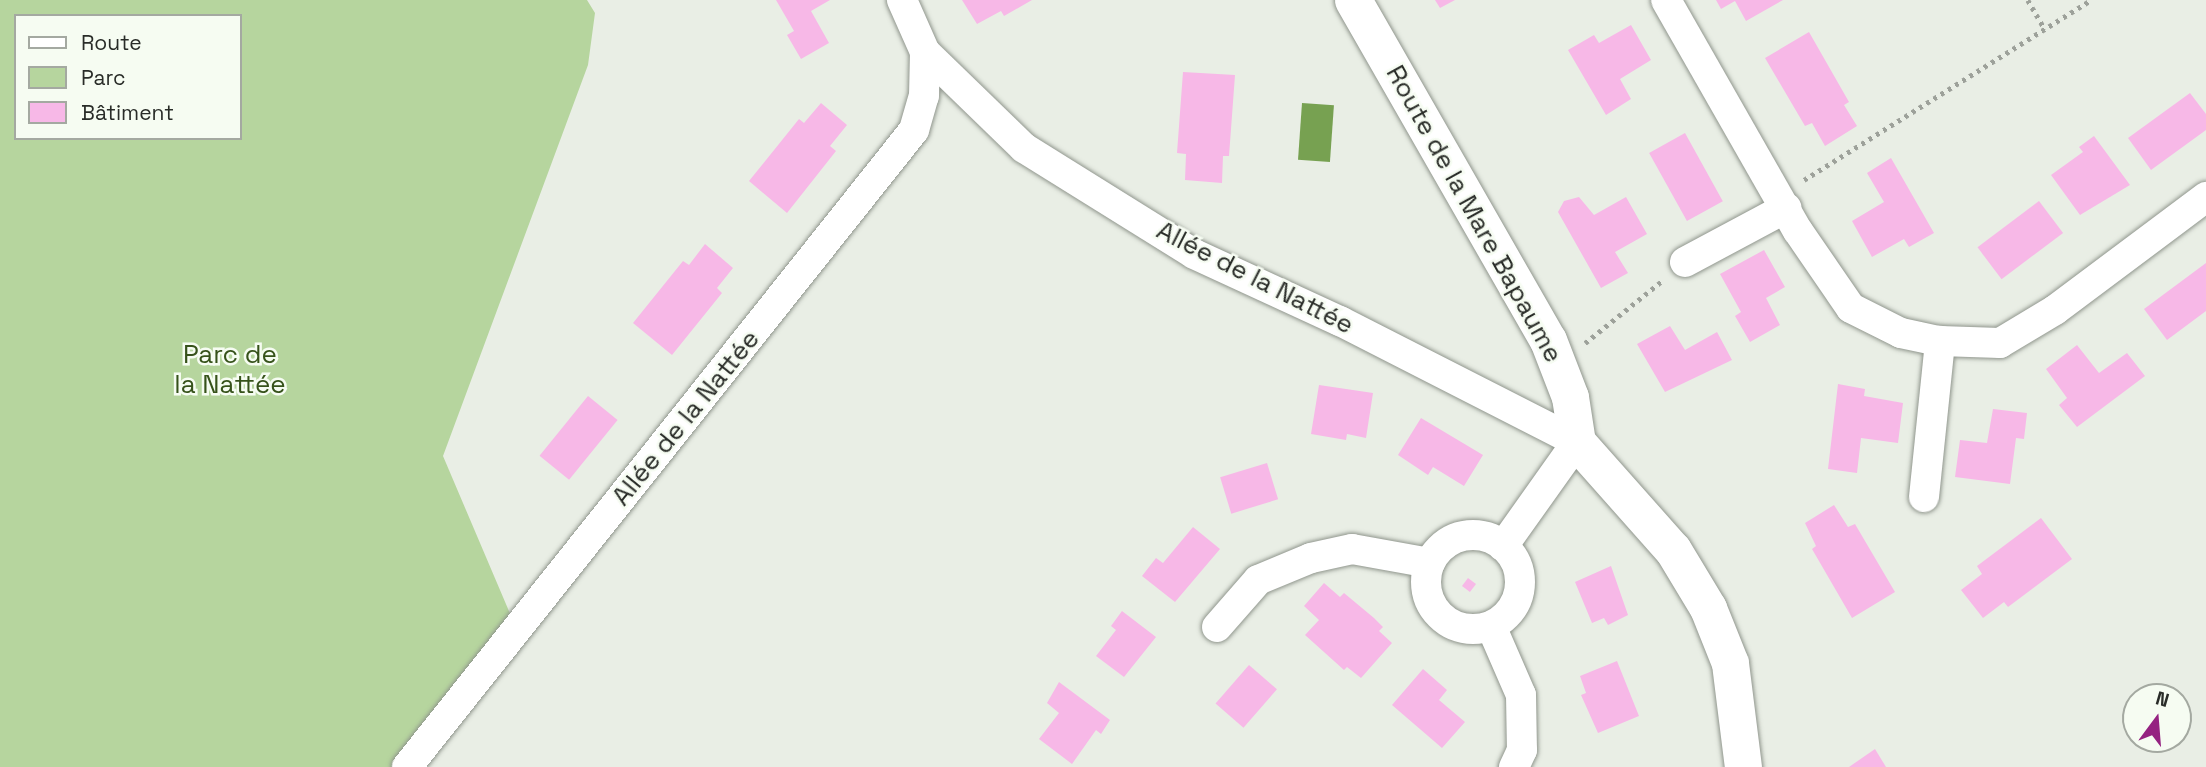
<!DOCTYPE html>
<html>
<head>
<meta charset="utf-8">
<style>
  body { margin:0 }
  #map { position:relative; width:2206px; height:767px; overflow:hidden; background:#e9eee5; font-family:"Space Grotesk",sans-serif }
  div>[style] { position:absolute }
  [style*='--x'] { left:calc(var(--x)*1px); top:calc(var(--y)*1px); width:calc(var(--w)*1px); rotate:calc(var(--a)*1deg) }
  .green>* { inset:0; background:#b6d59e }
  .water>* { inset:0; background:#77a151; transform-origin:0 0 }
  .building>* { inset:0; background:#f7b8e7; transform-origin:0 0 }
  .path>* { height:4.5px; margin-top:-2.25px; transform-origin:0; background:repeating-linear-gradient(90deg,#9da19a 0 3.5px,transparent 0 8.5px) }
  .roads { filter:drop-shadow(0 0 2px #90968d) drop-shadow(0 0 2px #90968d) }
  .minor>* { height:30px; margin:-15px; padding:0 15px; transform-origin:15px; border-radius:15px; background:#fff }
  .minor>.ring { margin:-15px; padding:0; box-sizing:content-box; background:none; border:30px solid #fff; border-radius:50% }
  .tertiary>* { height:37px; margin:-18.5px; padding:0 18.5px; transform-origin:18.5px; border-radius:18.5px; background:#fff }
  span { translate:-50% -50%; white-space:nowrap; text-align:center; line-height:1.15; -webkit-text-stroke:5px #f6fcf2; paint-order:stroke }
  .street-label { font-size:26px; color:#292c28 }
  .park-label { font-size:26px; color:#36521a }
  .legend { position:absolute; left:14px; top:14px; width:228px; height:126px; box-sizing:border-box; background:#f6fcf2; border:2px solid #a4a9a1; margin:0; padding:9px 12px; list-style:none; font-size:21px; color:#292c28 }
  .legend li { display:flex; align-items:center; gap:14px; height:35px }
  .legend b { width:35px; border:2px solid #a4a9a1 }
  .north { position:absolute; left:2122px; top:683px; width:70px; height:70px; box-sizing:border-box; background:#f6fcf2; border:2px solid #a4a9a1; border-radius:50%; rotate:16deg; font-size:19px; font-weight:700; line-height:28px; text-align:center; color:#292c28 }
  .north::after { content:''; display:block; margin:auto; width:24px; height:32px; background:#952281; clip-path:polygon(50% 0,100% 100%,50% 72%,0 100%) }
</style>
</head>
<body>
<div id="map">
  <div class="green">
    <div style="clip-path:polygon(evenodd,0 0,587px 0,595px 13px,588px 65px,443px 456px,517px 630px,407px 767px,0 767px,0 0,16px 16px,240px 16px,240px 138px,16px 138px,16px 16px)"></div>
  </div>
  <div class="water">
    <div style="left:1302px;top:103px;width:32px;height:57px;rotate:4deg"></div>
  </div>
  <div class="building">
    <div style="clip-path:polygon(776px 0,830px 0,811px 11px,829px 43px,801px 59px,787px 35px,794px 31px)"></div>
    <div style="clip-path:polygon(962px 0,1032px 0,1004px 16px,1001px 11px,977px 24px)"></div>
    <div style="clip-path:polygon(1435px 0,1455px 0,1440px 8px)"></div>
    <div style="clip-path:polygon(1716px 0,1783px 0,1746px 21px,1735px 1px,1721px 9px)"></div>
    <div style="clip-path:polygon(1631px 25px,1651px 60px,1620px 79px,1631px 99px,1606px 115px,1568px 50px,1594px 35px,1599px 43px)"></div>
    <div style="clip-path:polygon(1809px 32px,1849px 102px,1844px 105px,1857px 126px,1825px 146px,1812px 123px,1805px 126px,1765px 58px)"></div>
    <div style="clip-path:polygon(1183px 72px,1235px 75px,1229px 156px,1223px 156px,1222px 183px,1185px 180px,1186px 154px,1177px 153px)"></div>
    <div style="clip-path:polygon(2190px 93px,2206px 114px,2206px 130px,2151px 170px,2128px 138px)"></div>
    <div style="clip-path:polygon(821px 103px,847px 125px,830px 146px,836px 151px,787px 213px,749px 181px,799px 119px,804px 123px)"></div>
    <div style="left:1685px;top:133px;width:78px;height:41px;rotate:61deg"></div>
    <div style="clip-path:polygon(2094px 136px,2130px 185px,2080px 215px,2051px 175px,2083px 152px,2079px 147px)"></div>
    <div style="clip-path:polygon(1891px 158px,1934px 233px,1909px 247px,1904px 239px,1872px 257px,1852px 221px,1884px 202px,1867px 173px)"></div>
    <div style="clip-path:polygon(1579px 197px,1594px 215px,1626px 197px,1647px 234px,1615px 252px,1628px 273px,1601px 288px,1558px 212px,1564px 201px)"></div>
    <div style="left:2039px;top:201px;width:40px;height:77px;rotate:53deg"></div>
    <div style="clip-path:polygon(705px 244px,733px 268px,717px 288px,722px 293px,672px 355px,633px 323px,683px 261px,689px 265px)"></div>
    <div style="clip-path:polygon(1764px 250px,1785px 287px,1766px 298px,1780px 325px,1750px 342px,1735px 316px,1741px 312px,1720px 274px)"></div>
    <div style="clip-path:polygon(2206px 263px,2206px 311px,2167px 340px,2144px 309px)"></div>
    <div style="clip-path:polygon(1670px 326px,1685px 350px,1717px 332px,1732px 360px,1665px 392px,1637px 344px)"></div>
    <div style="clip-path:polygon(2077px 345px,2099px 373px,2127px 353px,2145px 376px,2077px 427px,2059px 405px,2067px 398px,2046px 369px)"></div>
    <div style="clip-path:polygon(1838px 384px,1865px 389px,1864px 396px,1903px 403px,1898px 443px,1861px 438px,1857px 473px,1828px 469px)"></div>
    <div style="clip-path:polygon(1319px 385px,1373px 393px,1366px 438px,1347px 434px,1346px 440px,1311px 434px)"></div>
    <div style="left:588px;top:396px;width:38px;height:77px;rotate:39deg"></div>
    <div style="clip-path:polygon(1993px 409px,2027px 413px,2024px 439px,2016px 438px,2010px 484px,1955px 477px,1960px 440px,1987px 443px)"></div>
    <div style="clip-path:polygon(1421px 418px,1483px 455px,1464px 486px,1433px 467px,1428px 475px,1398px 455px)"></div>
    <div style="left:1267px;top:463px;width:38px;height:49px;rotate:73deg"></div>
    <div style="clip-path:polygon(1834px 505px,1848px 527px,1855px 524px,1895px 592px,1852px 618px,1812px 549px,1816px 546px,1805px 523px)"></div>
    <div style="clip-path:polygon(2041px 518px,2072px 559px,2008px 607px,2004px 602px,1983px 618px,1961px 590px,1982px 574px,1977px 566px)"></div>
    <div style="clip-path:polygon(1193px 527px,1220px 549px,1175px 602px,1142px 576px,1156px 558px,1163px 563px)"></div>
    <div style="clip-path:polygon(1611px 566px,1628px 615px,1608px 625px,1604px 618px,1592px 623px,1575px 582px)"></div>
    <div style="left:1468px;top:578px;width:10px;height:10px;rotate:37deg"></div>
    <div style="clip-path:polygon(1324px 583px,1340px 597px,1344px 593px,1374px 618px,1383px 627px,1379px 631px,1392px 643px,1361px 678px,1347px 667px,1344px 670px,1305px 635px,1319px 620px,1304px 606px)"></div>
    <div style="clip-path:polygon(1122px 611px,1156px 637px,1124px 677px,1096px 656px,1116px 630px,1111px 626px)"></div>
    <div style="clip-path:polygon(1617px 661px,1639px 716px,1598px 733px,1581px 695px,1586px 693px,1580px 676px)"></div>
    <div style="left:1249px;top:665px;width:37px;height:51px;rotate:41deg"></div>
    <div style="clip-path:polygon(1423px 669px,1447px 690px,1439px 700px,1465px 722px,1442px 748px,1392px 705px)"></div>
    <div style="clip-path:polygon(1059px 682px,1110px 720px,1101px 734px,1096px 730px,1072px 764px,1039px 739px,1059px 713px,1047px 703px)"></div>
    <div style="clip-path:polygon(1875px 749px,1886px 767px,1849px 767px)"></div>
  </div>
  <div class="path">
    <div style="--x:2028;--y:0;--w:34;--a:60"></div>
    <div style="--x:1804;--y:180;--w:339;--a:-32.1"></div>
    <div style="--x:1585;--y:343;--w:100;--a:-38.9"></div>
  </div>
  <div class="roads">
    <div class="minor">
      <div style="--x:1666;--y:0;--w:266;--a:60.3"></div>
      <div style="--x:1798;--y:231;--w:93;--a:55.5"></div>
      <div style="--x:1851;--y:308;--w:56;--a:26.6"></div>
      <div style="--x:1901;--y:333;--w:40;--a:12"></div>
      <div style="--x:1940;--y:341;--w:60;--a:1.9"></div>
      <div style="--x:2000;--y:343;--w:64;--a:-31"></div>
      <div style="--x:2055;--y:310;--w:189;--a:-36.8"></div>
      <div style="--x:925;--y:52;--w:138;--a:44.1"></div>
      <div style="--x:1024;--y:148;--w:200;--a:31.9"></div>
      <div style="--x:1194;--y:254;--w:161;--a:24.7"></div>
      <div style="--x:1340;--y:321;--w:266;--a:27"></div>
      <div style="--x:1577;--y:442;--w:128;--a:125.4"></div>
      <div style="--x:1685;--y:262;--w:115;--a:-28.1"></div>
      <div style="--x:1924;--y:497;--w:157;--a:-84.1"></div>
      <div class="ring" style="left:1426px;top:535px;width:64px;height:64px"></div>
      <div style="--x:1491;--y:626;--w:75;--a:66.5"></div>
      <div style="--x:1521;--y:695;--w:55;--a:89"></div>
      <div style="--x:1522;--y:750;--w:19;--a:115"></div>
      <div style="--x:1217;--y:627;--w:62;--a:-48.9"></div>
      <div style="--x:1258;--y:580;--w:57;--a:-22.5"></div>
      <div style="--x:1311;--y:558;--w:42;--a:-12.4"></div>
      <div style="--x:1352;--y:549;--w:79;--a:10.2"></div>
      <div style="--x:407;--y:767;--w:814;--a:-51.48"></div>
      <div style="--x:914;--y:130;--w:35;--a:-74"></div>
      <div style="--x:924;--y:96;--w:44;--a:-88.7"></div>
      <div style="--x:925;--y:52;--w:57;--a:-113.9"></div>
    </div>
    <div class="tertiary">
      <div style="--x:1353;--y:0;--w:392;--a:60.2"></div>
      <div style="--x:1548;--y:340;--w:61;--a:68.9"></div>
      <div style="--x:1570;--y:397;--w:46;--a:81.2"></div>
      <div style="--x:1577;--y:442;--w:144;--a:48.4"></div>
      <div style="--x:1673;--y:550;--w:68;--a:58.9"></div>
      <div style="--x:1708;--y:608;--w:59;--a:68.2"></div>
      <div style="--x:1730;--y:663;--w:105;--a:82.9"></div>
    </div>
  </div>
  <div class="street-label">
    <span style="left:1474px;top:214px;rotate:61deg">Route de la Mare Bapaume</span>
    <span style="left:1255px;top:278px;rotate:27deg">Allée de la Nattée</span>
    <span style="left:686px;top:418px;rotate:-51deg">Allée de la Nattée</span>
  </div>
  <div class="park-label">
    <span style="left:230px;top:370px">Parc de<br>la Nattée</span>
  </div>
  <ul class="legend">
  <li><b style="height:9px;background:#fff"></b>Route</li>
  <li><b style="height:19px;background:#b6d59e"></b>Parc</li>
  <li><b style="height:19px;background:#f7b8e7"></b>Bâtiment</li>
  </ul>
  <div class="north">N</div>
</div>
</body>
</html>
